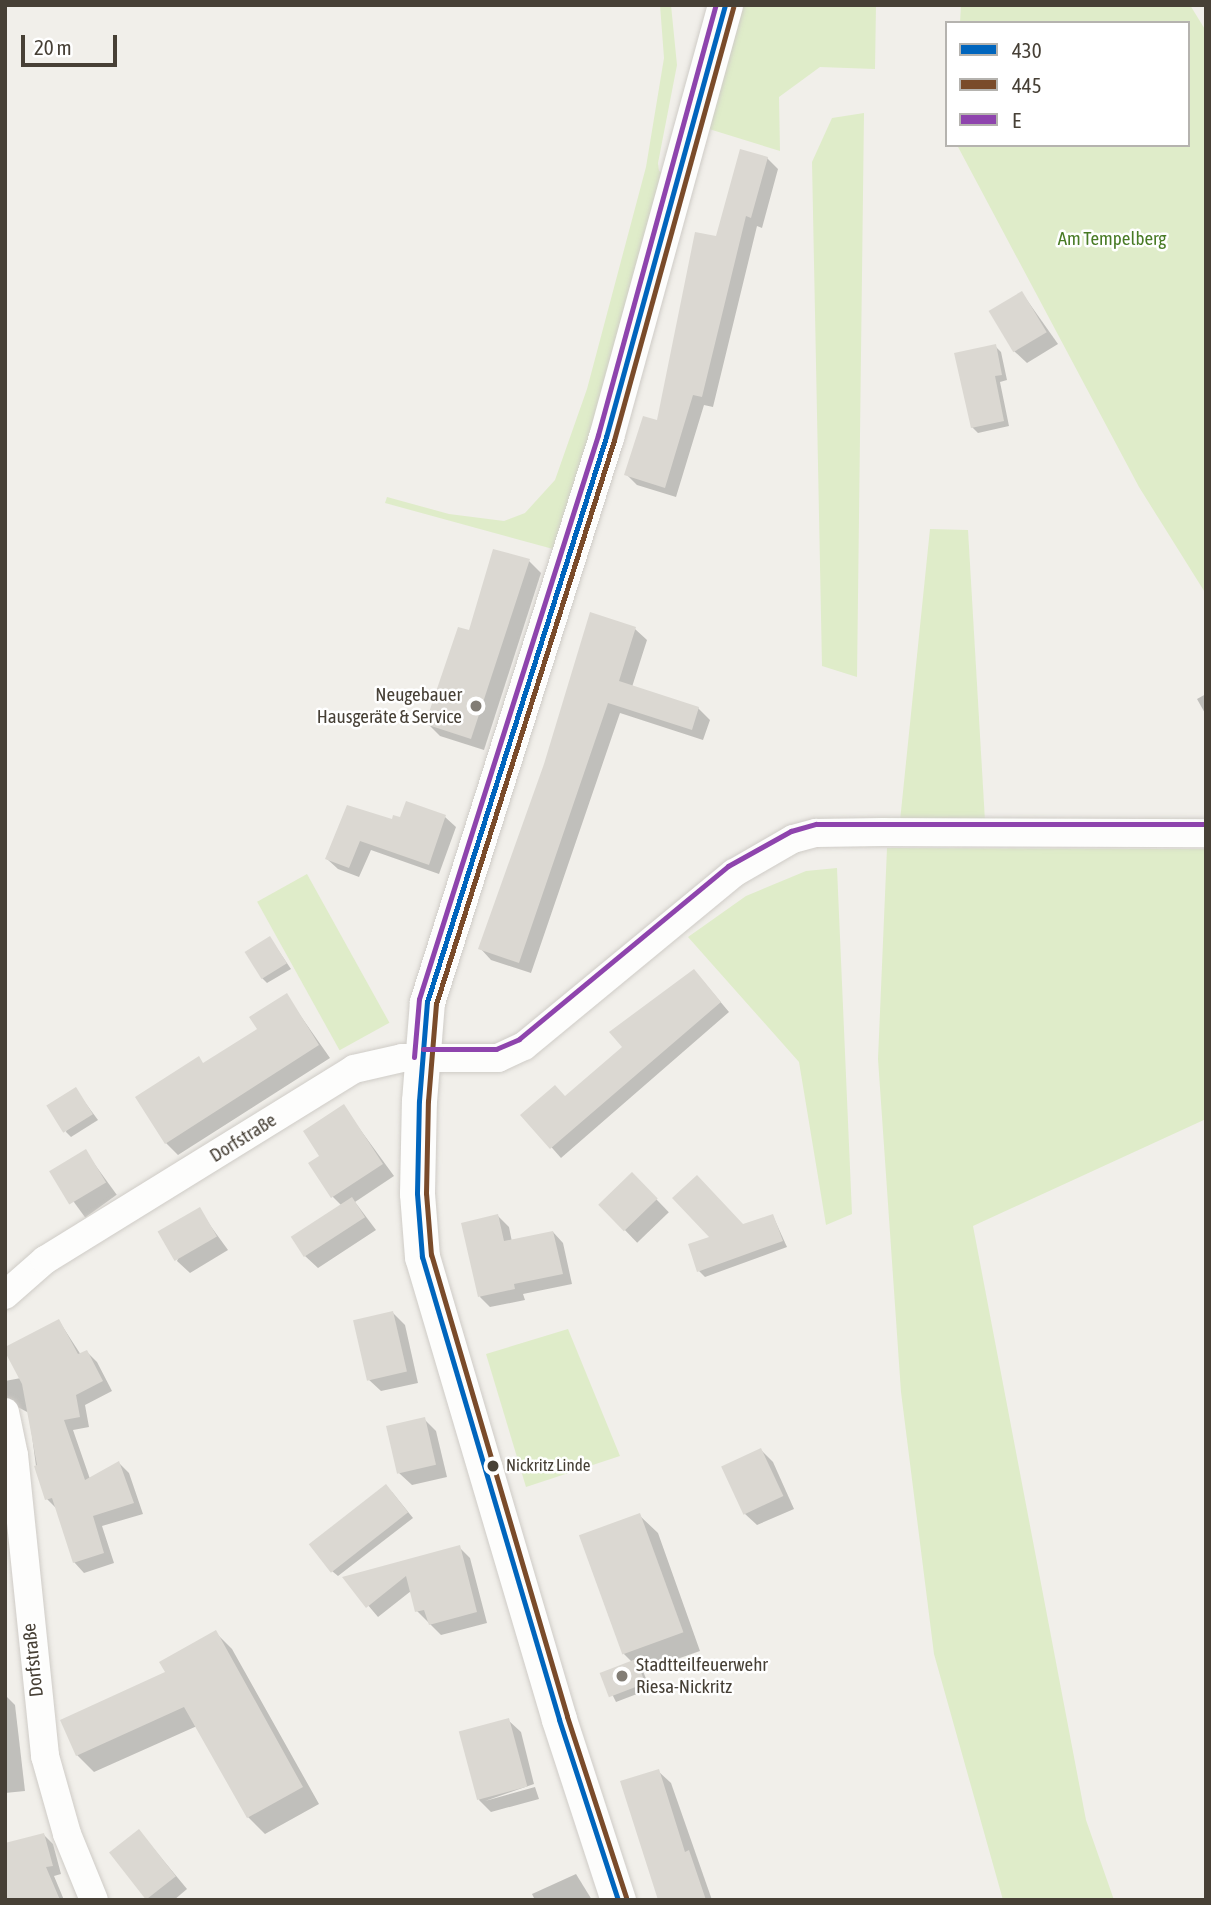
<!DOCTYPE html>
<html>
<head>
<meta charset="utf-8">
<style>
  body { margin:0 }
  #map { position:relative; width:1211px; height:1905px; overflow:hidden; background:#f1efea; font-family:"Asap Condensed",sans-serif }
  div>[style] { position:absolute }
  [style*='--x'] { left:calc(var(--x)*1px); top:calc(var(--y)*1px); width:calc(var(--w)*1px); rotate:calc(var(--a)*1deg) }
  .green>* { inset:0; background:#dfecc9; transform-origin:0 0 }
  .shadow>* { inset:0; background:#0003; transform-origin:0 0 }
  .building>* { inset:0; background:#dbd8d2; transform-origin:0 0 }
  .roads { filter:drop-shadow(0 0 2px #cfccc7) drop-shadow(0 0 2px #cfccc7) }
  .minor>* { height:28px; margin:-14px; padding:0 14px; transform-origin:14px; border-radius:14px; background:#fdfdfc }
  .tertiary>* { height:35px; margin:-17.5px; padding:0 17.5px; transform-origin:17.5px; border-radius:17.5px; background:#fdfdfc }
  .bus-1>* { height:5px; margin:-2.5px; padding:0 2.5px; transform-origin:2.5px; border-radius:2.5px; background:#0065bd }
  .bus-2>* { height:5px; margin:-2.5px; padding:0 2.5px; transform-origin:2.5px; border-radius:2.5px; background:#7a4b2a }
  .bus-3>* { height:5px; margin:-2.5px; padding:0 2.5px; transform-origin:2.5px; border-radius:2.5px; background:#8e44ad }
  .dots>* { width:19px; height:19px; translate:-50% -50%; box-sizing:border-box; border:4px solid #fff; border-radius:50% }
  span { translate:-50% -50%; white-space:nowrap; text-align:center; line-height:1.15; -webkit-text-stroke:5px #fff; paint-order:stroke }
  .bus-label { font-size:17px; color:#474036 }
  .left { translate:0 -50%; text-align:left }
  .park-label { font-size:19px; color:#497b26 }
  .poi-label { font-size:19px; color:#474036 }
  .right { translate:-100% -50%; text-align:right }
  .street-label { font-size:19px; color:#474036 }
  .frame { position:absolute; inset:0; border:7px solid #474036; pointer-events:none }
  .legend { position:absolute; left:945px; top:21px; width:245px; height:126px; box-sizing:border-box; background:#fff; border:2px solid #b5b3af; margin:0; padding:9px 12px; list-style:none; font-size:21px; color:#474036 }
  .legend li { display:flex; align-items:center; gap:14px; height:35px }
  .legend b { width:35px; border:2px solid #b5b3af }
  .scale { position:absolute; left:21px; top:35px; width:96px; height:32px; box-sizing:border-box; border:4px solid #474036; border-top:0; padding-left:9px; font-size:21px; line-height:24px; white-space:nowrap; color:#474036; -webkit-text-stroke:5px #fff; paint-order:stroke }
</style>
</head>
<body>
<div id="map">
  <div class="green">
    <div style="clip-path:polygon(660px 5px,671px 5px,677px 65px,658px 163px,659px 171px,666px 174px,629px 313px,553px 549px,385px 503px,387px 497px,449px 514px,504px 521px,525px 513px,555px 480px,587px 389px,646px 167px,664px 58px)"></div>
    <div style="clip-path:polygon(740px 5px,876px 5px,875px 69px,820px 67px,779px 97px,780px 151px,709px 129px)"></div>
    <div style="clip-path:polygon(961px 5px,1190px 5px,1206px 31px,1206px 594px,1139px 487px,957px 145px,1188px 145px,1188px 23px,960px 23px)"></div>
    <div style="clip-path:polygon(864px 113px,857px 677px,822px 666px,812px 162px,832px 118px)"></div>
    <div style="clip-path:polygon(930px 529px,968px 530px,985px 821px,900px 821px)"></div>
    <div style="clip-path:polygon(887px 848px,1206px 849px,1206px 1119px,973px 1226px,1086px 1820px,1114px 1900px,1003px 1900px,934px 1654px,901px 1392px,878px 1059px)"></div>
    <div style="clip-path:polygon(837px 868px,852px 1214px,826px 1225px,799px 1062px,688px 937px,746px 896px,806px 871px)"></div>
    <div style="left:307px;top:874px;width:170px;height:57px;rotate:61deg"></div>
    <div style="clip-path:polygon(568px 1329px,620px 1456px,526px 1487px,486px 1354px)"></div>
  </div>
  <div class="shadow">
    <div style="clip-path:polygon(767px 158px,778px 169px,762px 228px,757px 226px,713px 407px,704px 405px,676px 497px,637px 485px,626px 474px,659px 423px,717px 239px)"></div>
    <div style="clip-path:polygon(1022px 293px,1058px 344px,1027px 363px,1014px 351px)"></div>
    <div style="clip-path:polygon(995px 346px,1001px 352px,1007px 380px,1000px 382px,1009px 426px,978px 433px,972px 427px)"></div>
    <div style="clip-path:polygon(529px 561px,541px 573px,484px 750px,440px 736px,427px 723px,470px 632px)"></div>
    <div style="clip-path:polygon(591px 614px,635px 629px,647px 640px,632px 687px,698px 708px,710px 720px,703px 740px,620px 713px,531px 973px,491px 960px,480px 948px,546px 765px)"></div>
    <div style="clip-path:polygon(1206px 694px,1206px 715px,1197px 699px)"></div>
    <div style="clip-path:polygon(445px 817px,456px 827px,439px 874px,371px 850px,359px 877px,338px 869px,327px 859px,393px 821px)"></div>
    <div style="clip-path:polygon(270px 938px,291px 969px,267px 983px,261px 977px)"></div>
    <div style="clip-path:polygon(703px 981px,729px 1012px,561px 1158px,523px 1115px,565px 1097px)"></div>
    <div style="clip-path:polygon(286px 995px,330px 1058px,178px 1155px,166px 1143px,204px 1064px,259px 1029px)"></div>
    <div style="clip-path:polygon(75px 1089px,98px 1120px,71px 1137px,66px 1132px)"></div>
    <div style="clip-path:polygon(343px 1106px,394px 1176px,355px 1202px,376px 1230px,318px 1268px,305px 1256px,341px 1205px,333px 1197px,321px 1156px)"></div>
    <div style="left:85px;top:1151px;width:54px;height:39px;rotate:54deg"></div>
    <div style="left:632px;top:1174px;width:53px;height:44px;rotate:46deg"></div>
    <div style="clip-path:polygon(199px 1210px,228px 1250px,190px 1273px,177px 1261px)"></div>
    <div style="clip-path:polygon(498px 1216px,509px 1227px,512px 1242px,553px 1232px,563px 1243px,572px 1284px,523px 1294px,525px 1300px,490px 1307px,480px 1297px)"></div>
    <div style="clip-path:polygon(773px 1216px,787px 1247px,705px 1277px,699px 1271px,743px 1226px)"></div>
    <div style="clip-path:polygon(393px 1313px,405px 1325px,418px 1383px,381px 1391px,368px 1379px)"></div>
    <div style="clip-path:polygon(59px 1321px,81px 1355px,87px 1352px,97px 1362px,112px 1391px,85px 1405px,89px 1427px,73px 1430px,90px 1479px,119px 1463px,129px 1473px,143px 1514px,102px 1526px,114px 1563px,84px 1573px,74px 1562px,57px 1509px,47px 1499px,36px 1466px,29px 1413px,14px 1405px,5px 1409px,5px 1381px,21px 1378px)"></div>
    <div style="clip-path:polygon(424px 1419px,436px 1431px,447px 1477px,412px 1485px,399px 1473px)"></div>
    <div style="clip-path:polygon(761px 1450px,773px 1462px,794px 1509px,757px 1525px,744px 1513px)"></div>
    <div style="clip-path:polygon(392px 1492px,413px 1518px,338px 1576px,332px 1571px)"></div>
    <div style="clip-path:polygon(639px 1515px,658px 1533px,700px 1651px,643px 1671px,650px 1689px,616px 1702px,602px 1674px,632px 1662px,623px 1653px)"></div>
    <div style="clip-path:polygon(459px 1547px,470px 1558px,487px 1623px,441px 1635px,417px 1611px,411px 1591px,378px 1617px,345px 1578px)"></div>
    <div style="clip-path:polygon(215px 1632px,232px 1649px,319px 1804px,265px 1834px,248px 1817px,197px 1726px,94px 1772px,77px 1755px)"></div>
    <div style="clip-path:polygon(5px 1695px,15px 1705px,25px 1791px,5px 1793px)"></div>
    <div style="clip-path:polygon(508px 1720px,521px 1732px,534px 1784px,485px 1801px,535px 1787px,539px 1799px,491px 1812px,479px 1800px)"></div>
    <div style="clip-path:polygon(658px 1771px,671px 1783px,712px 1900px,660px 1900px)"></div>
    <div style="clip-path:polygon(139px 1831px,187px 1889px,174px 1900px,148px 1900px,111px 1853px)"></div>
    <div style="clip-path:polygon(44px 1835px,53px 1844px,61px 1874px,54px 1876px,64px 1900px,5px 1900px)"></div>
    <div style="clip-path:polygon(576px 1874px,592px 1900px,535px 1900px,532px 1894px)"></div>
  </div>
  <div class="building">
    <div style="clip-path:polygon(740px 149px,768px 157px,751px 218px,746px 216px,702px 397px,693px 395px,665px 488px,624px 475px,643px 416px,657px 420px,695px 232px,716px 236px)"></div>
    <div style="left:1022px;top:291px;width:48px;height:39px;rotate:59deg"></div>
    <div style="clip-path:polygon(996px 344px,1002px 375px,995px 376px,1004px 421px,971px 428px,954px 353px)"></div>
    <div style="clip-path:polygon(493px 549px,530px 559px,471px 739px,425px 724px,458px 627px,469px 630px)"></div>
    <div style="clip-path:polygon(590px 612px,636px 627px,619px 681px,699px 707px,692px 730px,608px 703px,519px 963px,478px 949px,544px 764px)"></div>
    <div style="clip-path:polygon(406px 801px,446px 815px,429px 865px,360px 841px,349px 868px,325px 859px,347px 805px,392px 819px,393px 815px,400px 817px)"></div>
    <div style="left:270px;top:936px;width:32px;height:30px;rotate:58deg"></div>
    <div style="clip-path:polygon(694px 969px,721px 1002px,550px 1149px,520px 1115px,555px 1085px,565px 1096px,622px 1047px,609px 1032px)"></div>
    <div style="clip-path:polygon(287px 993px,319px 1045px,165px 1144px,135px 1097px,199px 1056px,203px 1063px,257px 1029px,249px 1017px)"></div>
    <div style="left:76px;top:1087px;width:32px;height:35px;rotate:58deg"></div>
    <div style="clip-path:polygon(344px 1104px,383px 1164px,331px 1198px,308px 1163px,319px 1156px,303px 1131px)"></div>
    <div style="left:86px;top:1149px;width:39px;height:43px;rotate:59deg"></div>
    <div style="left:632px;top:1172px;width:37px;height:47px;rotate:46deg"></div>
    <div style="clip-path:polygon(697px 1175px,743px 1224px,773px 1214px,783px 1241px,697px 1272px,688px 1244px,709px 1237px,672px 1198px)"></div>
    <div style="left:352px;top:1197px;width:24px;height:73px;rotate:57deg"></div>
    <div style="left:200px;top:1207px;width:34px;height:49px;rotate:60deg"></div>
    <div style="clip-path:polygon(498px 1214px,504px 1241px,553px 1231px,563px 1274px,514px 1284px,515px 1289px,478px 1297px,461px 1223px)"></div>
    <div style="left:393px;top:1311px;width:62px;height:41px;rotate:77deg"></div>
    <div style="clip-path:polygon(59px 1319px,78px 1354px,87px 1350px,103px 1381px,76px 1395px,80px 1417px,64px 1420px,85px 1480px,119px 1461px,134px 1503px,93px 1516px,104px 1553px,73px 1563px,52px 1498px,45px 1500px,34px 1466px,37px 1465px,22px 1384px,5px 1352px,5px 1347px)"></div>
    <div style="left:425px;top:1417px;width:49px;height:40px;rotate:77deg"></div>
    <div style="left:761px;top:1448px;width:53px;height:44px;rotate:65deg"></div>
    <div style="left:386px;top:1484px;width:36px;height:98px;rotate:52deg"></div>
    <div style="left:640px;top:1513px;width:127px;height:65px;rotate:70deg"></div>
    <div style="clip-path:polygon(460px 1545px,477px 1612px,429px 1625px,424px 1610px,415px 1612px,406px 1576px,366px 1608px,342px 1577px)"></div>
    <div style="clip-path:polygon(216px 1630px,303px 1787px,247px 1818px,184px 1707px,76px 1756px,60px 1720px,165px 1672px,159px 1662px)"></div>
    <div style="left:636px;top:1659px;width:26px;height:39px;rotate:69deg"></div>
    <div style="left:509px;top:1718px;width:71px;height:52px;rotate:75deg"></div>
    <div style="clip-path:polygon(659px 1769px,685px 1852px,689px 1850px,706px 1900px,658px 1900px,620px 1781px)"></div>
    <div style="left:139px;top:1829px;width:60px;height:38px;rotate:52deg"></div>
    <div style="clip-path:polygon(44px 1833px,53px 1866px,46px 1867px,60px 1900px,5px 1900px,5px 1843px)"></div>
  </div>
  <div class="roads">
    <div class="minor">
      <div style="--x:5;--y:1295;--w:53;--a:-41.2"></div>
      <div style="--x:45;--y:1260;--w:363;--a:-31.7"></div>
      <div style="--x:354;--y:1069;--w:49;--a:-12.9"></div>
      <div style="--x:402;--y:1058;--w:96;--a:0"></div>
      <div style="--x:498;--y:1058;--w:29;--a:-25"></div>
      <div style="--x:524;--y:1046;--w:272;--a:-39.5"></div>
      <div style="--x:734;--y:873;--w:68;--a:-30"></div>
      <div style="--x:793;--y:839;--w:24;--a:-15"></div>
      <div style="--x:816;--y:833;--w:67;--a:-0.9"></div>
      <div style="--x:883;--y:832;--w:323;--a:0.2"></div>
      <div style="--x:5;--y:1412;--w:44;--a:78.2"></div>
      <div style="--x:14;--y:1455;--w:303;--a:84.1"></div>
      <div style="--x:45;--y:1756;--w:81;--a:74.2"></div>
      <div style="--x:67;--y:1834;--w:71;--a:67.8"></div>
    </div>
    <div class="tertiary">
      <div style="--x:618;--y:1900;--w:190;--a:-108.1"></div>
      <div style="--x:559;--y:1719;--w:482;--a:-106.5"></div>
      <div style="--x:422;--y:1257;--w:64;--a:-94.5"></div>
      <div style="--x:417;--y:1193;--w:92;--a:-88.8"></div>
      <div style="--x:419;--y:1101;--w:99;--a:-85.4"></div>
      <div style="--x:427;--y:1002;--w:593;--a:-72.42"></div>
      <div style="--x:606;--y:437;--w:448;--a:-74.6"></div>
    </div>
  </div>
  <div class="bus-1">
    <div style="--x:618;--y:1900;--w:190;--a:-108.1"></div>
    <div style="--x:559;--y:1719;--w:482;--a:-106.5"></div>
    <div style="--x:422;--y:1257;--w:64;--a:-94.5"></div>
    <div style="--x:417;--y:1193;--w:92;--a:-88.8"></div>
    <div style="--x:419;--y:1101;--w:99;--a:-85.4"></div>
    <div style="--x:427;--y:1002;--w:593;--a:-72.42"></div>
    <div style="--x:606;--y:437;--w:448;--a:-74.6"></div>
  </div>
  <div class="bus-2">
    <div style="--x:626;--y:1897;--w:190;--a:-108.1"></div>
    <div style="--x:567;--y:1716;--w:481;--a:-106.4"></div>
    <div style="--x:431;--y:1255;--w:62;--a:-94.6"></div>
    <div style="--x:426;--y:1193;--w:92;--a:-88.8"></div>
    <div style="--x:428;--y:1101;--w:97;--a:-85.3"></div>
    <div style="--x:436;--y:1004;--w:591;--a:-72.48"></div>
    <div style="--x:614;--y:440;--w:449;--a:-74.6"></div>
  </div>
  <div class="bus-3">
    <div style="--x:423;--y:1049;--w:73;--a:0"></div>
    <div style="--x:496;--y:1049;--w:25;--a:-23"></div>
    <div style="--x:519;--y:1039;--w:271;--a:-39.6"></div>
    <div style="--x:728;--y:866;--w:72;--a:-29.1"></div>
    <div style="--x:791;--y:831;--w:26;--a:-16"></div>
    <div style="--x:816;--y:824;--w:390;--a:0"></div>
    <div style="--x:414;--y:1057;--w:58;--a:-85.1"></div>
    <div style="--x:419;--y:999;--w:592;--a:-72.39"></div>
    <div style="--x:598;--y:435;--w:446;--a:-74.7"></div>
  </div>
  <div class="dots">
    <div style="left:476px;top:706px;background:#827d75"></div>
    <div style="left:493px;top:1466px;background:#474036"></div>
    <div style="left:622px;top:1676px;background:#827d75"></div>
  </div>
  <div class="bus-label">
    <span class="left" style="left:506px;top:1466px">Nickritz Linde</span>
  </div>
  <div class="park-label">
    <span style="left:1112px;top:239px">Am Tempelberg</span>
  </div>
  <div class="poi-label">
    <span class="right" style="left:462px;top:706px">Neugebauer<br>Hausgeräte &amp; Service</span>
    <span class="left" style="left:636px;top:1676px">Stadtteilfeuerwehr<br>Riesa-Nickritz</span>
  </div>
  <div class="street-label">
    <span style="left:243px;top:1138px;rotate:-32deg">Dorfstraße</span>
    <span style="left:33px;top:1660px;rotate:-96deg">Dorfstraße</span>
  </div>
  <div class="frame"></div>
  <ul class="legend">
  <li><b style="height:9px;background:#0065bd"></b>430</li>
  <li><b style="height:9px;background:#7a4b2a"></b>445</li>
  <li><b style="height:9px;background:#8e44ad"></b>E</li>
  </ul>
  <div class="scale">20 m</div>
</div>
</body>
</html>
